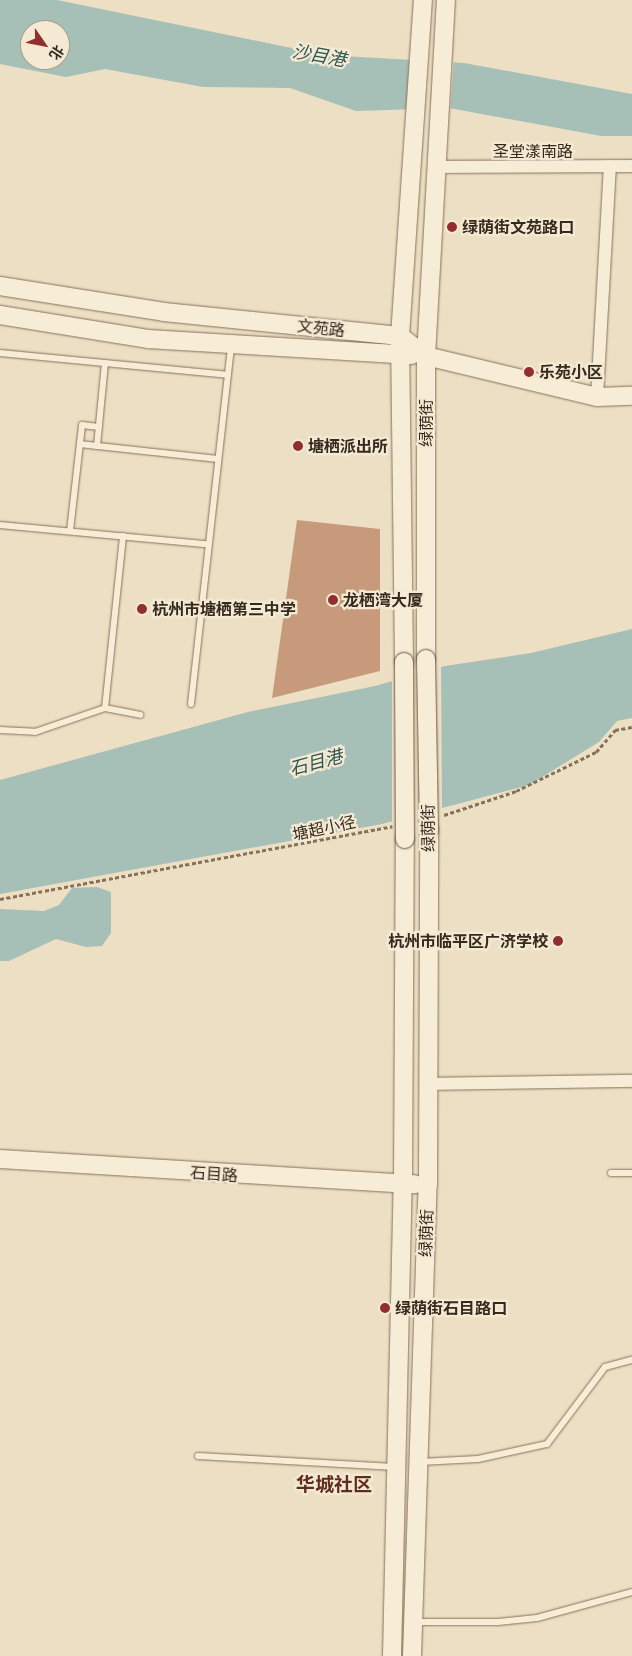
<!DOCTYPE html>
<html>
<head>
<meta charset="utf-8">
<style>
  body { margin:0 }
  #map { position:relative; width:632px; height:1656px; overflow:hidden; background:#ecdfc4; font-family:"IBM Plex Serif","Noto Sans SC",serif }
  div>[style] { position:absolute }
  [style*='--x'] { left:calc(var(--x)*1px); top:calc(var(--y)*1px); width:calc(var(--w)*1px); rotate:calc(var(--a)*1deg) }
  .water>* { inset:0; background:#a6bfb7 }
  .pier>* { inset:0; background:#ecdfc4; transform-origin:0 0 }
  .building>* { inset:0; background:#c89a7c }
  .path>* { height:2.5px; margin-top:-1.25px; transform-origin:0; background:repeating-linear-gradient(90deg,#86715b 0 4px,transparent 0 6.5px) }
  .roads { filter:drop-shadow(0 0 1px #86715b) drop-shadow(0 0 1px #86715b) }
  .lane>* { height:6px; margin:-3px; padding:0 3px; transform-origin:3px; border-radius:3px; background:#f7edd7 }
  .street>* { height:12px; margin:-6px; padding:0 6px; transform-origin:6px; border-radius:6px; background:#f7edd7 }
  .secondary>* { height:18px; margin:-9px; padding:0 9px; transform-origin:9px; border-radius:9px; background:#f7edd7 }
  .bridges { filter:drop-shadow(0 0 1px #67523f) drop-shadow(0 0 1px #67523f) }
  .secondary-bridge>* { height:18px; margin:-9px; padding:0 9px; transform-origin:9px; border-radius:9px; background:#f7edd7 }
  .dots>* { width:14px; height:14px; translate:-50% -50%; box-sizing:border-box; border:2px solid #f4ead3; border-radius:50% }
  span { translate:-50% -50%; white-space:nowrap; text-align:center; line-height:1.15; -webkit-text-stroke:4.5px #f4ead3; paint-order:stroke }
  .street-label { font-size:16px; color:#362a1f }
  .poi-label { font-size:16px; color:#362a1f; font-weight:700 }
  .left { translate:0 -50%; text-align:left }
  .right { translate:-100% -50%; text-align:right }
  .water-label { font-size:18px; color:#2f5552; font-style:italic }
  .quarter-label { font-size:19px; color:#612d20; font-weight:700 }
  .north { position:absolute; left:20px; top:20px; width:50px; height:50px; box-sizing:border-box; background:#f4ead3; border:1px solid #a89d8b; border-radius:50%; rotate:123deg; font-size:14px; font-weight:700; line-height:20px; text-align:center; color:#362a1f }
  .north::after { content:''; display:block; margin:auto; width:18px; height:22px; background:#922e30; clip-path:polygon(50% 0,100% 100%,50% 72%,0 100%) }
</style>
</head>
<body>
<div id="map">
  <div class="water">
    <div style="clip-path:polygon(evenodd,0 0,57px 0,326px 55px,464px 63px,632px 94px,632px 136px,601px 136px,449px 108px,356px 111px,290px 88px,203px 87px,105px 69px,66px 77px,0 64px,0 0,30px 30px,60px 30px,60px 60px,30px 60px,30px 30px)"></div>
    <div style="clip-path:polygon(632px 629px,632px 718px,617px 721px,599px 742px,529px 785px,382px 824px,0 894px,0 780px,248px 712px,375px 686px,445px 666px,531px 653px)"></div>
    <div style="clip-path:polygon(97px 887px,111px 892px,111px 933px,102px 946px,86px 947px,56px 939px,9px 961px,0 961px,0 909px,44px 911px,59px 905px,72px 888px)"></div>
  </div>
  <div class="pier">
    <div style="left:410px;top:57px;width:44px;height:54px;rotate:4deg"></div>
    <div style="clip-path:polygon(441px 664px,442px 810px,392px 823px,392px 678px)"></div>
  </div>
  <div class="building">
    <div style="clip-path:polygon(297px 520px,380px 529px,380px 671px,272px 698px)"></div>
  </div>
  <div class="path">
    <div style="--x:444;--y:815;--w:76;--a:-18.4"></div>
    <div style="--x:516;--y:791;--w:89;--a:-26"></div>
    <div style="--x:596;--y:752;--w:29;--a:-49"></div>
    <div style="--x:615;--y:730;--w:17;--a:-10"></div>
    <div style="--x:0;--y:899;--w:399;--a:-10.5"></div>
  </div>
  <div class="roads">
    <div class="lane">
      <div style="--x:0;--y:353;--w:228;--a:5.5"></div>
      <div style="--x:80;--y:444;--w:138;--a:6.2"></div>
      <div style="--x:97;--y:446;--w:83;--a:-84.5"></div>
      <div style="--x:0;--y:525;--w:207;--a:5.3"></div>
      <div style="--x:70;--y:531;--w:107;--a:-83.5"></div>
      <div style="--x:82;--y:425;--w:17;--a:7"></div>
      <div style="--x:191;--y:704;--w:361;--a:-83.6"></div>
      <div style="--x:105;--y:708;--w:173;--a:-84"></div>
      <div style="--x:0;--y:730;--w:35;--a:3"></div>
      <div style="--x:35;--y:732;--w:74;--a:-18.9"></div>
      <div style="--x:105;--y:708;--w:36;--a:11"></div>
      <div style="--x:611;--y:1173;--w:21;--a:0"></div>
      <div style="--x:198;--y:1456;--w:197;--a:3.2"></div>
      <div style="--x:420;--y:1462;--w:58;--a:-3"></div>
      <div style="--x:478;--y:1459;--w:71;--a:-12.3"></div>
      <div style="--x:547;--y:1444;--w:96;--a:-53"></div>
      <div style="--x:605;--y:1367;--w:28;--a:-15"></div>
      <div style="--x:415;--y:1622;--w:83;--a:0"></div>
      <div style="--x:498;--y:1622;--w:39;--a:-6"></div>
      <div style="--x:537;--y:1618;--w:98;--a:-15.3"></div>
    </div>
    <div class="street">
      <div style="--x:434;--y:167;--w:198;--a:-0.3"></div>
      <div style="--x:597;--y:397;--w:231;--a:-86.8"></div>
      <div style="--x:430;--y:1084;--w:202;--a:-0.9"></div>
    </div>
    <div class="secondary">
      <div style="--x:0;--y:286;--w:166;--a:9"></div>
      <div style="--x:164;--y:312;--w:237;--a:5.8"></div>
      <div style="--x:400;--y:336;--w:33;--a:38"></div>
      <div style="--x:426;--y:356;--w:176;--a:13.5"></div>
      <div style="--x:597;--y:397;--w:35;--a:-2"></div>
      <div style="--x:0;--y:315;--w:151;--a:9.2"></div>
      <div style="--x:149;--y:339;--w:263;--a:3.5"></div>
      <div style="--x:426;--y:659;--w:303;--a:-90"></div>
      <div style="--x:426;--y:356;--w:357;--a:-86.8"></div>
      <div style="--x:404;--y:662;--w:326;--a:-90.7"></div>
      <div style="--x:400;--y:336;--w:337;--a:-86.1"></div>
      <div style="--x:0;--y:1159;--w:415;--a:3.5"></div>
      <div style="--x:392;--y:1656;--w:473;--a:-88.7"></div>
      <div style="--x:403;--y:1183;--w:344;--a:-89.7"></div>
      <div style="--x:412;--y:1656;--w:471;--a:-88.1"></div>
      <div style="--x:428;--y:1185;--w:355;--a:-89.8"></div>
    </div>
  </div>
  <div class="bridges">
    <div class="secondary-bridge">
      <div style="--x:426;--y:659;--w:171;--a:89"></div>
      <div style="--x:404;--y:662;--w:177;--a:89.7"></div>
    </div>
  </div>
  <div class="dots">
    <div style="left:452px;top:227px;background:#922e30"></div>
    <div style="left:529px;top:372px;background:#922e30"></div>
    <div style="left:298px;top:446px;background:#922e30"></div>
    <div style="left:333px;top:600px;background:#922e30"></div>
    <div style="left:142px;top:609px;background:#922e30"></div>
    <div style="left:558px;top:941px;background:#922e30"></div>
    <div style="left:385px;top:1308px;background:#922e30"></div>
  </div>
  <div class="street-label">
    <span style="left:533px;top:151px">圣堂漾南路</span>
    <span style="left:321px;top:328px;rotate:6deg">文苑路</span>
    <span style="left:426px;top:423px;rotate:-90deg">绿荫街</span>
    <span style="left:324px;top:828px;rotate:-12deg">塘超小径</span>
    <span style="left:428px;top:828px;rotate:-91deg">绿荫街</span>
    <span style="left:214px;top:1174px;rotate:4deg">石目路</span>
    <span style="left:426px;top:1233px;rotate:-88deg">绿荫街</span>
  </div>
  <div class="poi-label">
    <span class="left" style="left:462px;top:227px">绿荫街文苑路口</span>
    <span class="left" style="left:539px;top:372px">乐苑小区</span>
    <span class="left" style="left:308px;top:446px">塘栖派出所</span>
    <span class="left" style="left:343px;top:600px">龙栖湾大厦</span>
    <span class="left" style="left:152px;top:609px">杭州市塘栖第三中学</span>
    <span class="right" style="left:548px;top:941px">杭州市临平区广济学校</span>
    <span class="left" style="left:395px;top:1308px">绿荫街石目路口</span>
  </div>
  <div class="water-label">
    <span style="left:319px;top:56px;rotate:10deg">沙目港</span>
    <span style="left:316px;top:763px;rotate:-15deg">石目港</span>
  </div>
  <div class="quarter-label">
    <span style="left:334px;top:1485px">华城社区</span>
  </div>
  <div class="north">北</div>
</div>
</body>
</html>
